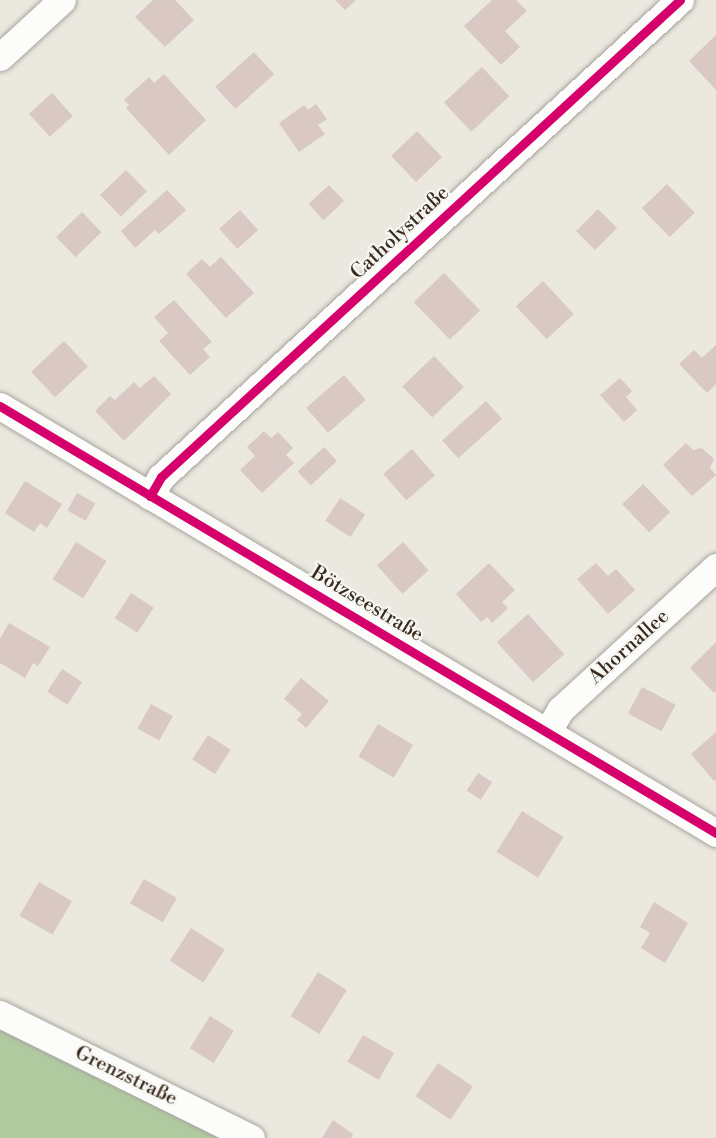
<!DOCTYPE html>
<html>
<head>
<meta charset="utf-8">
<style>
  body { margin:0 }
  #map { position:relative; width:716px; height:1138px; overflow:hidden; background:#ebe8df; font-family:"Libre Bodoni",serif }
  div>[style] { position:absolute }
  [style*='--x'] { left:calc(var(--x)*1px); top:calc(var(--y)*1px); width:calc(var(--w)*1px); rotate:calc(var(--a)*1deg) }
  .forest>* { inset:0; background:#b0caa0 }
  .building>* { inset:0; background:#d9c8c4; transform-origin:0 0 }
  .roads { filter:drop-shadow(0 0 2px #a8a49e) drop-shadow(0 0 2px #a8a49e) }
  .minor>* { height:27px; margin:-13.5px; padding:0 13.5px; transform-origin:13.5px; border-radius:13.5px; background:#fcfcfa }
  .cycleway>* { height:9px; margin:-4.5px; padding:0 4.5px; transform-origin:4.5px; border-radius:4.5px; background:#d6006c }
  span { translate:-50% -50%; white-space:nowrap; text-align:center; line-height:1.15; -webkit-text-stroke:4.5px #f6f6f2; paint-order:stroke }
  .street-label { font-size:20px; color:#3b2a1e }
</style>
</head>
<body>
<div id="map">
  <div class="forest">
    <div style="clip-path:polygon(0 1026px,225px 1138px,0 1138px)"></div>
  </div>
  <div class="building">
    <div style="clip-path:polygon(153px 0,175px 0,194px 20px,165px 47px,135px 17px)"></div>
    <div style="clip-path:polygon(335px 0,356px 0,345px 10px)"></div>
    <div style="clip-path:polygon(492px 0,516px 0,527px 11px,505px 31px,520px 47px,501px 65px,464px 26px)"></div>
    <div style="clip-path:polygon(716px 35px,716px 90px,689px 61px)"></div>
    <div style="left:254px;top:52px;width:30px;height:52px;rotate:48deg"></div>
    <div style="left:482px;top:67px;width:40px;height:52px;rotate:47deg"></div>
    <div style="clip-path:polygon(164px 74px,206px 120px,169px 155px,126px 108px,129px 105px,124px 100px,149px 77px,154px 83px)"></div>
    <div style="left:52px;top:93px;width:31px;height:31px;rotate:48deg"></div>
    <div style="clip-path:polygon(316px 104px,327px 119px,318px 125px,325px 134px,299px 152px,279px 123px,304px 105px,308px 110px)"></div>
    <div style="left:417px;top:131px;width:36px;height:36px;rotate:46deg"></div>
    <div style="left:126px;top:170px;width:30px;height:36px;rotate:46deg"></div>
    <div style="left:667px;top:184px;width:40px;height:35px;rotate:46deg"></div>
    <div style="left:329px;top:185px;width:22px;height:28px;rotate:47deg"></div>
    <div style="clip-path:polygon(167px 190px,186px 210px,159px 234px,155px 230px,135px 248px,121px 231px)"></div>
    <div style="left:598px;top:209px;width:27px;height:31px;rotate:45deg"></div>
    <div style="left:240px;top:210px;width:27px;height:28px;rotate:48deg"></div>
    <div style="left:82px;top:212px;width:28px;height:36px;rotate:46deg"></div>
    <div style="clip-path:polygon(221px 257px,254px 293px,226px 318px,186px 274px,202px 259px,210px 267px)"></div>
    <div style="left:444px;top:273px;width:52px;height:42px;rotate:46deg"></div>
    <div style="left:543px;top:281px;width:45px;height:37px;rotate:47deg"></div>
    <div style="clip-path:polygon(174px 300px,212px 342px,203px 349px,210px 357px,190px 375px,159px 341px,168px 333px,154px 317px)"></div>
    <div style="left:64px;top:341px;width:35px;height:45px;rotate:47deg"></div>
    <div style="clip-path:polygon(716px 345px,716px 384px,707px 393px,679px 364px,694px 350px,702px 358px)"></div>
    <div style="left:434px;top:356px;width:43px;height:44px;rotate:46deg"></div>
    <div style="left:344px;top:375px;width:33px;height:50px;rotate:49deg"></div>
    <div style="clip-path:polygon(154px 376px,171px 394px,124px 441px,95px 411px,110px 396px,115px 400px,134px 382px,140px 388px)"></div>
    <div style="clip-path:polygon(620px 378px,632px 391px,626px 397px,637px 410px,624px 422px,600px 395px)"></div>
    <div style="left:486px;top:401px;width:24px;height:59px;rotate:48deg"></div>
    <div style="clip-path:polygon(264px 431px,271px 438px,278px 432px,293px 448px,286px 455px,294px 463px,262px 493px,240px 470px,255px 456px,247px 447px)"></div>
    <div style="clip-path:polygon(686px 443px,693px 450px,702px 448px,714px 459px,710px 468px,716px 475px,692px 496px,663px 465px)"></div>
    <div style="left:324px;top:447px;width:19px;height:36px;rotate:47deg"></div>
    <div style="left:412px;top:449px;width:35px;height:38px;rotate:49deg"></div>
    <div style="clip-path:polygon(25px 481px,62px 504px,47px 528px,40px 523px,34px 532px,5px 513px)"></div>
    <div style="left:643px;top:484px;width:39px;height:29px;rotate:46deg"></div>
    <div style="left:77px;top:493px;width:21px;height:20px;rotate:29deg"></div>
    <div style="left:340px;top:498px;width:30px;height:27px;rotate:33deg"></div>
    <div style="left:76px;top:542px;width:36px;height:44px;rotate:32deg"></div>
    <div style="left:403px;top:542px;width:38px;height:35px;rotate:48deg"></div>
    <div style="clip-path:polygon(489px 563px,515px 590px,502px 602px,508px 608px,492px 623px,487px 617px,481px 622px,456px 594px)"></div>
    <div style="clip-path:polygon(596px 563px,608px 576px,616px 569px,635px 590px,608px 614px,577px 579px)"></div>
    <div style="left:131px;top:593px;width:27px;height:30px;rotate:33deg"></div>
    <div style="left:528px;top:614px;width:54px;height:42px;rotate:48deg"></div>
    <div style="clip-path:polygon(9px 623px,50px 647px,38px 666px,33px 663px,25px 678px,0 663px,0 639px)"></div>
    <div style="clip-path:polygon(716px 642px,716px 691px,714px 693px,690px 668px)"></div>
    <div style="left:62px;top:669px;width:24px;height:27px;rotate:33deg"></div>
    <div style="clip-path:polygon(301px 678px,329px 701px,306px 728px,297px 720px,302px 714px,284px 699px)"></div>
    <div style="left:642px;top:687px;width:38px;height:30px;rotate:28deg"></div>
    <div style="left:151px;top:704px;width:25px;height:28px;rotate:29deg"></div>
    <div style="left:378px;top:724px;width:41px;height:38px;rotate:31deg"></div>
    <div style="clip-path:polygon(716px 732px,716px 780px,714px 781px,691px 754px)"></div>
    <div style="left:208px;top:735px;width:27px;height:29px;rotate:33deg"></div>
    <div style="left:478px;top:773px;width:17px;height:21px;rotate:33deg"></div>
    <div style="left:522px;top:811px;width:49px;height:48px;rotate:32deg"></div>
    <div style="left:144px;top:879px;width:38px;height:28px;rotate:30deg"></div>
    <div style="left:39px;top:882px;width:38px;height:39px;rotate:30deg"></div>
    <div style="clip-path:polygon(654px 902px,688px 923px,665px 963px,641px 948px,650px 933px,640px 927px)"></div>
    <div style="left:191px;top:928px;width:40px;height:39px;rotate:33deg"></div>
    <div style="left:318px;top:972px;width:34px;height:52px;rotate:32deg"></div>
    <div style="left:210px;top:1016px;width:28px;height:38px;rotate:32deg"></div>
    <div style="left:363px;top:1035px;width:36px;height:31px;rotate:30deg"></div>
    <div style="left:438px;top:1063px;width:42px;height:40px;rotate:34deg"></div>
    <div style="clip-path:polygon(333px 1120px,353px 1134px,351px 1138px,322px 1138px)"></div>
  </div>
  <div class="roads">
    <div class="minor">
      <div style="--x:0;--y:57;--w:84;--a:-42.6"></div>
      <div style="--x:0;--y:406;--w:834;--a:30.81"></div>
      <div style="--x:150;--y:496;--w:22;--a:-60"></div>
      <div style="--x:161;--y:477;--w:705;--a:-42.59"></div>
      <div style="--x:547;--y:732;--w:26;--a:-59"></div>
      <div style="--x:560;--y:710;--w:212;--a:-42.5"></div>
      <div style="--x:0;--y:1014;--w:280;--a:26.3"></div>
    </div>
  </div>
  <div class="cycleway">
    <div style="--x:0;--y:406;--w:834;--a:30.81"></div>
    <div style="--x:150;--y:496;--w:22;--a:-60"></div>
    <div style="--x:161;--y:477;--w:705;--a:-42.59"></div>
  </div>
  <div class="street-label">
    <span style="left:400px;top:233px;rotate:-43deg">Catholystraße</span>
    <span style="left:367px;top:604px;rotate:31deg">Bötzseestraße</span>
    <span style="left:629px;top:647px;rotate:-42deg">Ahornallee</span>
    <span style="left:126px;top:1076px;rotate:26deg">Grenzstraße</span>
  </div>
</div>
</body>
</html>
